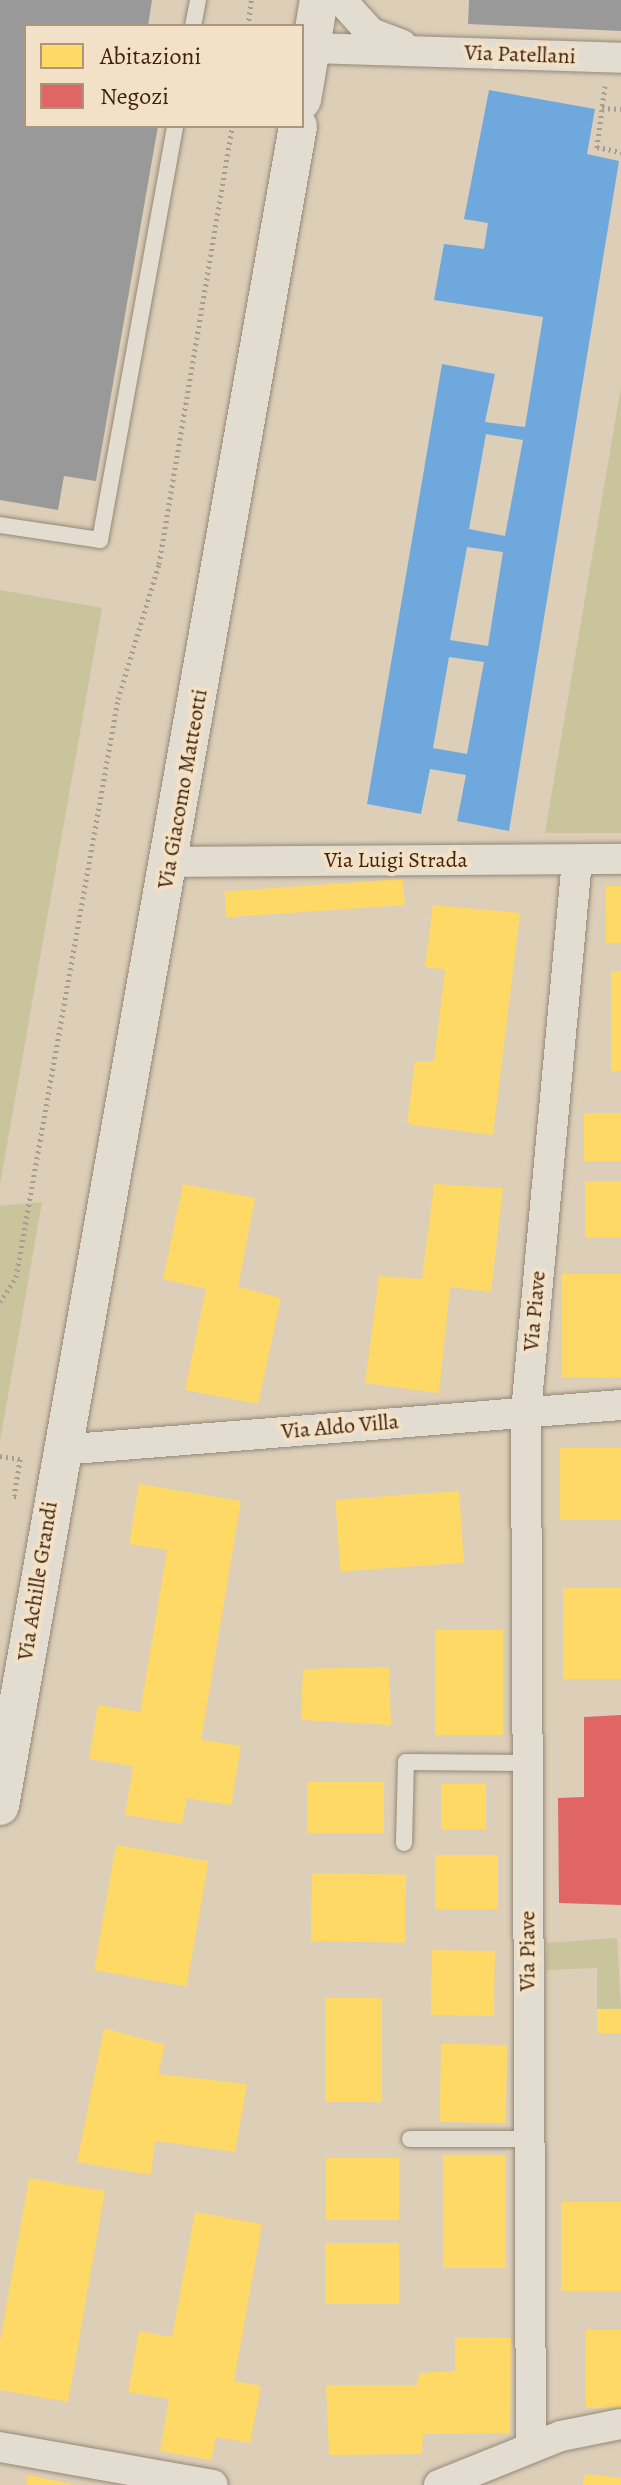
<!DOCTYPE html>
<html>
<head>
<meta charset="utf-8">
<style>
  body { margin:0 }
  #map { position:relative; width:621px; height:2485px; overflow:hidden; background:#dcceb7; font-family:Alegreya,serif }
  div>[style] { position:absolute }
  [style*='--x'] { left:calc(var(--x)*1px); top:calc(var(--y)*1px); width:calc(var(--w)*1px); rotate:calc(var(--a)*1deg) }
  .green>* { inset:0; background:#c9c49c }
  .homes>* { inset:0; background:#ffd966; transform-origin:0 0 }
  .shops>* { inset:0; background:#e06666 }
  .schools>* { inset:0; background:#6fa8dc }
  .industry>* { inset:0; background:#999 }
  .path>* { height:5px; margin-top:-2.5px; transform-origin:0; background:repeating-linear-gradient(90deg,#a69d92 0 2px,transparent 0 6px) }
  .roads { filter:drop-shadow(0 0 2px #948878) drop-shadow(0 0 2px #948878) }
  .service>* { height:16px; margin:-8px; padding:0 8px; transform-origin:8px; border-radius:8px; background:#e3dcd0 }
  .minor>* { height:30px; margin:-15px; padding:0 15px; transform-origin:15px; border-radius:15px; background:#e3dcd0 }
  .tertiary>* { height:38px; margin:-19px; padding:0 19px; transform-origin:19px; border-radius:19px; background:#e3dcd0 }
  span { translate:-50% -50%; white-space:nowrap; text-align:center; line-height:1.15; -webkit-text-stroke:8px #f2e1c6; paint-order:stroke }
  .street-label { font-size:22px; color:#42230a }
  .legend { position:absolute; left:24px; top:24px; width:280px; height:104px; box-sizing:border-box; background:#f2e1c6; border:2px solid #ac957b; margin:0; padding:10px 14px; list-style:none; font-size:24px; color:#42230a }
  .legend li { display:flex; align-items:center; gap:16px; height:40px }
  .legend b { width:40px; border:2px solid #ac957b }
</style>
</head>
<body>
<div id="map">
  <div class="green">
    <div style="clip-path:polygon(621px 387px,621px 833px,545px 833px)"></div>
    <div style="clip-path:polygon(0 590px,102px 608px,0 1184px)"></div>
    <div style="clip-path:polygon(42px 1202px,0 1441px,0 1206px)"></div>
    <div style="clip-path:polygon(617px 1938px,621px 2009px,597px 2009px,597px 1968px,546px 1970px,547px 1943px)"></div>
  </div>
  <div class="homes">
    <div style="left:403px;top:879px;width:26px;height:179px;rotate:86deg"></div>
    <div style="left:606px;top:886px;width:15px;height:57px"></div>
    <div style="clip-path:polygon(433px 905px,520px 913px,493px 1135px,407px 1124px,415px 1061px,434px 1061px,445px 970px,425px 967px)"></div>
    <div style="left:611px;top:971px;width:10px;height:100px"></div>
    <div style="left:584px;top:1113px;width:37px;height:48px"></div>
    <div style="left:621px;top:1181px;width:56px;height:36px;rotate:90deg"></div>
    <div style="clip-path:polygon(183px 1184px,255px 1198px,238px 1287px,281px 1298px,258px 1404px,185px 1390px,206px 1289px,163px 1279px)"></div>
    <div style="clip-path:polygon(434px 1184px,503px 1188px,491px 1292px,450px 1287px,439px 1393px,365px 1383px,379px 1276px,422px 1279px)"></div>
    <div style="left:621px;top:1274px;width:103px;height:59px;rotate:90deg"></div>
    <div style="left:621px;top:1448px;width:72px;height:61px;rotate:90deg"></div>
    <div style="clip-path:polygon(139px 1484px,241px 1501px,201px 1740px,241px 1746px,231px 1805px,187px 1798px,182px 1824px,125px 1815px,133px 1766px,89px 1759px,98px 1705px,140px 1712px,167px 1550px,129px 1544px)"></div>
    <div style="left:459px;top:1491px;width:72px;height:124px;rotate:86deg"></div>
    <div style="left:563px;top:1588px;width:58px;height:91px"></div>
    <div style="left:435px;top:1630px;width:68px;height:105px"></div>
    <div style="clip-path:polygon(389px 1667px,391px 1725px,301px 1720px,303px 1669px)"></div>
    <div style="left:307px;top:1782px;width:77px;height:51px"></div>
    <div style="left:441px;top:1784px;width:45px;height:45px"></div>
    <div style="left:116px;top:1845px;width:94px;height:127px;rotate:10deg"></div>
    <div style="left:435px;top:1855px;width:63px;height:54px"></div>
    <div style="left:312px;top:1873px;width:94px;height:68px;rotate:1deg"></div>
    <div style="left:495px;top:1951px;width:65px;height:63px;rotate:91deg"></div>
    <div style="left:325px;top:1998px;width:57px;height:104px"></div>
    <div style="left:597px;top:2009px;width:24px;height:24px"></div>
    <div style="clip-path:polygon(104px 2028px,165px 2045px,158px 2074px,247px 2084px,235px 2152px,155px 2141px,151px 2175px,77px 2162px)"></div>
    <div style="left:507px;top:2045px;width:78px;height:66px;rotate:91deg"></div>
    <div style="left:443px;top:2155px;width:63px;height:113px"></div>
    <div style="left:326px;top:2158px;width:73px;height:62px"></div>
    <div style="clip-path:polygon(29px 2178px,105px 2191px,68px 2402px,0 2390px,0 2342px)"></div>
    <div style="left:621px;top:2202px;width:89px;height:60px;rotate:90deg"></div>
    <div style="clip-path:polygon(195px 2212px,262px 2224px,234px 2381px,261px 2386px,250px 2443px,216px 2437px,211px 2460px,160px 2451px,169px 2399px,128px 2392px,139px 2331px,172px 2337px)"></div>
    <div style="left:399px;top:2243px;width:61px;height:74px;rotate:90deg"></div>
    <div style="left:586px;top:2330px;width:35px;height:78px"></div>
    <div style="clip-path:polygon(455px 2337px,511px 2338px,510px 2433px,423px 2434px,422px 2454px,329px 2455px,326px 2385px,417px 2385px,419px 2373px,455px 2371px)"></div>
    <div style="clip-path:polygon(585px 2474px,621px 2478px,621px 2485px,583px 2485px)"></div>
    <div style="clip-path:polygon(28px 2475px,71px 2484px,71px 2485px,26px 2485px)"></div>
  </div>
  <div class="shops">
    <div style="clip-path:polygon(621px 1715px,621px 1905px,559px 1903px,558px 1798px,584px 1797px,584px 1717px)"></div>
  </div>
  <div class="schools">
    <div style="clip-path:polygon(evenodd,489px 90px,595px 109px,587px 154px,619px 161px,509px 831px,457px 821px,466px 775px,430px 769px,421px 814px,367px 804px,442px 364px,495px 374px,485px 422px,525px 427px,543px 317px,434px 300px,444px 244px,484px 249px,488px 223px,464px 219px,489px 90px,486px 434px,523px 440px,505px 536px,469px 529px,486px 434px,489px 90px,467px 547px,503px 552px,488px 646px,450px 640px,467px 547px,489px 90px,449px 657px,484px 662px,467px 754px,433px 748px,449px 657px)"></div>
  </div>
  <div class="industry">
    <div style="clip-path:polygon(0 0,152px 0,148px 26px,26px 26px,26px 126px,158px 126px,96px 481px,64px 476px,58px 510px,0 500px)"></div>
    <div style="clip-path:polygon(469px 0,621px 0,621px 31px,468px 24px)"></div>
  </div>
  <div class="path">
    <div style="--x:248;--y:26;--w:26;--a:-83"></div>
    <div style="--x:605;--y:86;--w:62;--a:97.5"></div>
    <div style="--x:597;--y:147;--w:25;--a:12"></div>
    <div style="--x:602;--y:108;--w:19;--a:3"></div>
    <div style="--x:0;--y:1302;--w:30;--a:-57"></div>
    <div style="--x:16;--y:1277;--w:587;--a:-79.99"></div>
    <div style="--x:118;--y:699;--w:141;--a:-73.1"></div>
    <div style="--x:159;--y:564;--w:444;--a:-80.5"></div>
    <div style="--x:0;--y:1456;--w:20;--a:9"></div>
    <div style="--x:20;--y:1459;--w:37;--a:99"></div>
    <div style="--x:14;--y:1496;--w:6;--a:9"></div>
  </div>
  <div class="roads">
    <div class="service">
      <div style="--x:193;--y:26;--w:26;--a:-79"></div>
      <div style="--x:0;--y:525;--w:101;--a:8.5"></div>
      <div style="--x:100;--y:540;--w:421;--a:-79.7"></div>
      <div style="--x:404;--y:1843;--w:81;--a:-88.6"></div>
      <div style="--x:406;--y:1762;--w:121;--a:0.5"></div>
      <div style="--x:410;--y:2139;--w:120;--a:0"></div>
    </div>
    <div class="minor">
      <div style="--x:341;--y:0;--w:45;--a:47.7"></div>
      <div style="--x:371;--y:33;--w:33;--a:21"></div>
      <div style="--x:311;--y:48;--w:310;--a:1.8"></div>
      <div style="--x:170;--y:862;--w:451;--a:-0.4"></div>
      <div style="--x:60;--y:1450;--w:563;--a:-4.59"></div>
      <div style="--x:0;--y:2447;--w:216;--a:10.1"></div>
      <div style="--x:531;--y:2447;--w:1035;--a:-90.28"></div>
      <div style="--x:526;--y:1412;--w:554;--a:-84.72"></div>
      <div style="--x:439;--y:2485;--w:131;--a:-21.9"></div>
      <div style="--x:561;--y:2436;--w:61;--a:-11.3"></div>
    </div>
    <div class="tertiary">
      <div style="--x:302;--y:100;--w:101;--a:-80.4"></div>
      <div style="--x:0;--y:1806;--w:1706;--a:-79.94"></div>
    </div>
  </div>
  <div class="street-label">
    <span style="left:520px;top:55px;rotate:2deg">Via Patellani</span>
    <span style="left:183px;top:789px;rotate:-80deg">Via Giacomo Matteotti</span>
    <span style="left:396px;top:861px">Via Luigi Strada</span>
    <span style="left:535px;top:1311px;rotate:-85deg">Via Piave</span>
    <span style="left:340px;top:1427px;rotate:-5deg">Via Aldo Villa</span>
    <span style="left:38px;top:1581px;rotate:-81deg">Via Achille Grandi</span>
    <span style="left:528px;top:1951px;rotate:-90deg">Via Piave</span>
  </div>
  <ul class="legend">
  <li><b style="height:22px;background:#ffd966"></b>Abitazioni</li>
  <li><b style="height:22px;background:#e06666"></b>Negozi</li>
  </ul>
</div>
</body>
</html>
